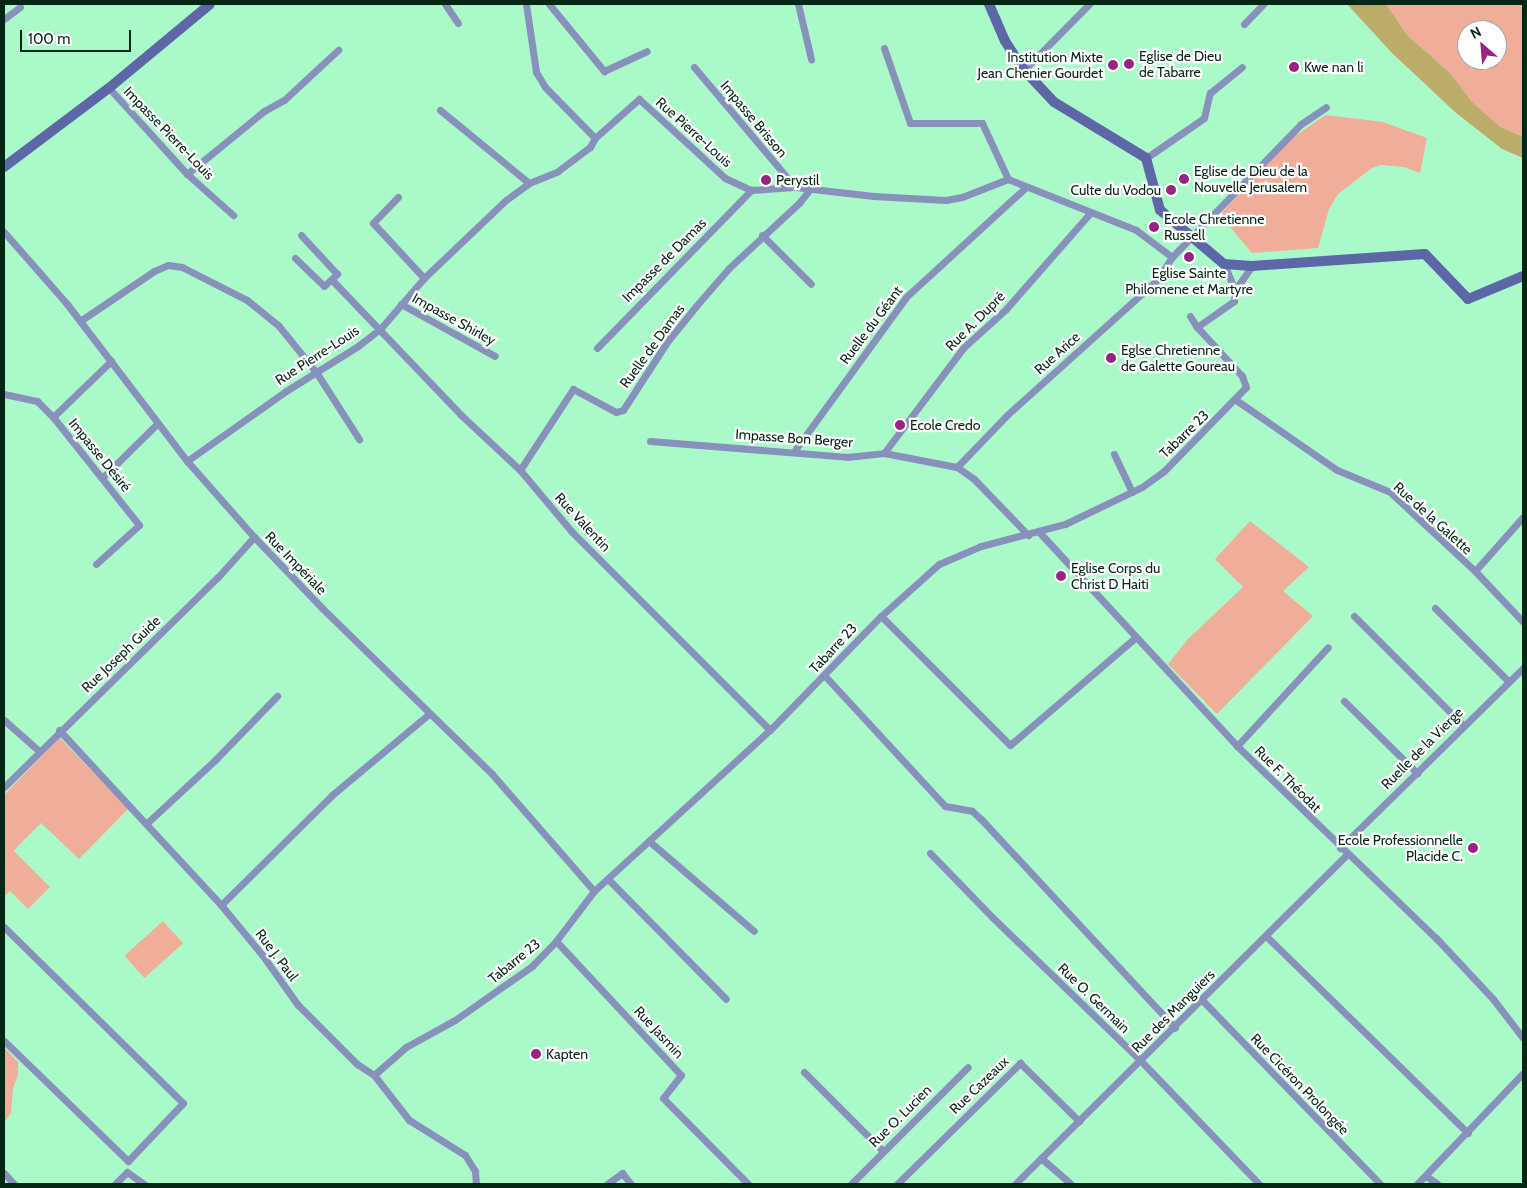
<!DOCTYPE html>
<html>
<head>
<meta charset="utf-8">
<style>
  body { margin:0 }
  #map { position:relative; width:1527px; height:1188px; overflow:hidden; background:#aafac9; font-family:Cabin,sans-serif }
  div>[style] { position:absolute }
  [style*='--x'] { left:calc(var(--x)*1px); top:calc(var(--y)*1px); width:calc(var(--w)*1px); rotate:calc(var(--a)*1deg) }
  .green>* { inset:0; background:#f0ae9a; transform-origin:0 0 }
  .water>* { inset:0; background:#bbac6a }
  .street>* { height:7px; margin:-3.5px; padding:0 3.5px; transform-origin:3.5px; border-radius:3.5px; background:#8890bc }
  .secondary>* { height:10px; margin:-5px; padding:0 5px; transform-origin:5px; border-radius:5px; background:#5d66a6 }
  .dots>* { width:14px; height:14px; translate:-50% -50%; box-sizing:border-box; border:2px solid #fff; border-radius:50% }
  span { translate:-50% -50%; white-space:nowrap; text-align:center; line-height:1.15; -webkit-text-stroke:4.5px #fff; paint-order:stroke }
  .poi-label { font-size:14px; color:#042615 }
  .left { translate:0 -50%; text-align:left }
  .right { translate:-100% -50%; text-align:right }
  .street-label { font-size:14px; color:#042615 }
  .frame { position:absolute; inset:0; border:5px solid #042615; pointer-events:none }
  .north { position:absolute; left:1457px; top:20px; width:50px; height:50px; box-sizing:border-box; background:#fff; border:1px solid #9ba8a1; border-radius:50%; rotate:333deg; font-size:14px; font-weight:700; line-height:20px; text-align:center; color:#042615 }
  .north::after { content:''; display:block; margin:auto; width:18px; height:22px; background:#972482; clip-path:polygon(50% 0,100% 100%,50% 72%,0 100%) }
  .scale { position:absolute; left:20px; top:30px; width:111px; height:22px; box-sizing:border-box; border:2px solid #042615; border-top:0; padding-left:6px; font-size:15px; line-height:18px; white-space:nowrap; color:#042615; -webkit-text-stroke:4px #fff; paint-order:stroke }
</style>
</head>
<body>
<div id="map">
  <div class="green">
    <div style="clip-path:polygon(evenodd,1386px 4px,1523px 4px,1523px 137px,1499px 127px,1472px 102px,1451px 74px,1407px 35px,1386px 4px,1467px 30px,1497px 30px,1497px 60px,1467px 60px,1467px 30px)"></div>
    <div style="clip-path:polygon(1326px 115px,1383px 122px,1427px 138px,1420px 173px,1404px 167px,1381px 165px,1372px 168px,1338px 194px,1329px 209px,1318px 248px,1252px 253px,1220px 215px,1283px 144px)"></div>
    <div style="clip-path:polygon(1250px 521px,1309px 567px,1283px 591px,1313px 616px,1217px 714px,1168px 664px,1188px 639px,1243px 587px,1215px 559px)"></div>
    <div style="clip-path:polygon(60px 738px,128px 809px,79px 859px,41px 823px,17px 847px,14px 851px,50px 887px,28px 909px,10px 891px,4px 897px,4px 795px)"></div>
    <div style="left:163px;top:921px;width:30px;height:52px;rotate:48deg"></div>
    <div style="clip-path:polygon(4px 1047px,18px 1062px,18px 1075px,13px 1088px,11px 1113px,4px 1123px)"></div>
  </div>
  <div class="water">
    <div style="clip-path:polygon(1347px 4px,1386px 4px,1407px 35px,1451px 74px,1472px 102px,1500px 127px,1523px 137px,1523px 158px,1502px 149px,1455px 112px,1392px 53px)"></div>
  </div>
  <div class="street">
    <div style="--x:445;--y:4;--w:23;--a:56"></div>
    <div style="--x:526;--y:4;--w:69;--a:81.6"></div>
    <div style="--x:536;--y:72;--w:17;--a:59"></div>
    <div style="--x:545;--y:87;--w:71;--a:45.6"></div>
    <div style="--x:549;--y:4;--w:87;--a:50.6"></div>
    <div style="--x:604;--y:71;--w:47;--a:-24.9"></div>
    <div style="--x:798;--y:4;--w:57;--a:76.7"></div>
    <div style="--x:4;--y:19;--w:20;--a:-37"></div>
    <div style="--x:1244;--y:24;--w:28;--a:-46"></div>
    <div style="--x:884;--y:48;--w:79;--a:70.9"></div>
    <div style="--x:910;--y:123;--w:72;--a:0"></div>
    <div style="--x:982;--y:123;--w:62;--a:65.1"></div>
    <div style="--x:694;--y:67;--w:157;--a:49.9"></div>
    <div style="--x:1024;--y:70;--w:93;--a:-45.4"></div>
    <div style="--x:109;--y:88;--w:116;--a:47.8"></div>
    <div style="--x:187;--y:174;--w:62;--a:41.7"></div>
    <div style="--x:440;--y:110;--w:115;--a:39.4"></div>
    <div style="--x:1146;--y:158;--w:70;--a:-34.6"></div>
    <div style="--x:1204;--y:118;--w:26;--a:-77"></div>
    <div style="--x:1210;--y:93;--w:41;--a:-39.1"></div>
    <div style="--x:187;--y:174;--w:99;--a:-39.3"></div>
    <div style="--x:264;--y:111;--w:23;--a:-29"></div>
    <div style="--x:284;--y:100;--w:74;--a:-42.8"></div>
    <div style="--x:398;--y:197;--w:36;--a:134"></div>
    <div style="--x:373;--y:223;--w:75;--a:47.2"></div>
    <div style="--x:4;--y:232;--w:96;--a:48.8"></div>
    <div style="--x:67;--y:304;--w:198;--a:52.6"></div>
    <div style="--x:187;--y:461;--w:101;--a:48.6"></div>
    <div style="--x:254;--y:537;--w:98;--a:46.2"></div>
    <div style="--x:322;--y:608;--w:238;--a:44.3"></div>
    <div style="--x:492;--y:774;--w:155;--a:48.9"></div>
    <div style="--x:762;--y:235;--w:69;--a:45"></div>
    <div style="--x:295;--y:258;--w:40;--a:44"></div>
    <div style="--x:324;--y:286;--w:18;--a:-43"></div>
    <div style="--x:337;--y:274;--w:53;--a:-132.7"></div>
    <div style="--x:332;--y:280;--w:187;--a:46.3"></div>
    <div style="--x:461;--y:415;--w:81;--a:43"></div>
    <div style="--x:520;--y:470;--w:81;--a:50"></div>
    <div style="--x:572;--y:532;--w:280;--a:45"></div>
    <div style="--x:1235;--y:290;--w:29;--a:-55"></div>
    <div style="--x:401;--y:304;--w:107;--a:29"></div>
    <div style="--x:1190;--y:316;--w:13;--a:58"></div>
    <div style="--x:80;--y:321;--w:89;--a:-34"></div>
    <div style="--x:154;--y:271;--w:15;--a:-23"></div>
    <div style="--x:168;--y:265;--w:14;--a:8"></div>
    <div style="--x:182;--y:267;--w:73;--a:26.9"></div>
    <div style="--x:247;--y:300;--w:40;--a:39"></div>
    <div style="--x:278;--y:325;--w:60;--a:51"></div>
    <div style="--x:316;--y:372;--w:80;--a:57.3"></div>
    <div style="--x:597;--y:348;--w:221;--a:-45.7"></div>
    <div style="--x:4;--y:394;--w:34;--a:12"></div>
    <div style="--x:37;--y:401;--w:23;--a:45"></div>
    <div style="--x:1236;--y:400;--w:123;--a:34.7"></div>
    <div style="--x:1337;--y:470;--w:57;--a:22.5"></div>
    <div style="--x:1390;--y:492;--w:116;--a:42.9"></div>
    <div style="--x:1475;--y:571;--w:72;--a:-48.4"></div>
    <div style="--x:650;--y:441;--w:198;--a:4.6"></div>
    <div style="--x:847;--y:457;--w:37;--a:-6"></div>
    <div style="--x:884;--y:453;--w:74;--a:10.9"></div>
    <div style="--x:957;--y:467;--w:21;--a:35"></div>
    <div style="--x:974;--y:479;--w:78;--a:46"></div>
    <div style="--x:795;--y:450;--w:189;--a:-54"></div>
    <div style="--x:906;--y:297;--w:163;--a:-42.5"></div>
    <div style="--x:884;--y:453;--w:131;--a:-53"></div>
    <div style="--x:963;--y:348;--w:58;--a:-42.2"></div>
    <div style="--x:1006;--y:309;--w:128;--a:-48.8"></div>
    <div style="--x:1114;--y:454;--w:42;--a:64.7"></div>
    <div style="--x:187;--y:461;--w:121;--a:-35.3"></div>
    <div style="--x:286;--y:391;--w:85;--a:-32"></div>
    <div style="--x:358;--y:346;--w:29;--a:-38"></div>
    <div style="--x:381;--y:328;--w:66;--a:-49.3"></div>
    <div style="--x:424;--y:278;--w:113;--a:-43.6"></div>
    <div style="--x:506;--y:200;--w:29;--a:-36"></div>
    <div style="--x:529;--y:183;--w:31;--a:-22"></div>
    <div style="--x:558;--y:171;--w:40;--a:-37"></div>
    <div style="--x:590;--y:147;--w:10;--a:-61"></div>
    <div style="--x:595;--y:138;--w:59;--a:-41.6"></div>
    <div style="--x:639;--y:99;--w:117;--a:42.6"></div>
    <div style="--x:725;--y:178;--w:29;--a:25"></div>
    <div style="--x:751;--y:190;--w:44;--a:-3.9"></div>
    <div style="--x:795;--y:187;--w:79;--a:6.6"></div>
    <div style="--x:873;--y:196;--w:73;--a:3.1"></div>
    <div style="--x:946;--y:200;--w:16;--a:-11"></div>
    <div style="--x:962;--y:197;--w:49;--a:-21.4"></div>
    <div style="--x:1008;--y:179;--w:138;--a:21.7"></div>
    <div style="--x:1136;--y:230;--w:45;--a:36.9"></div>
    <div style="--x:1172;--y:257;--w:185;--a:-45.9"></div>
    <div style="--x:1301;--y:124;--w:30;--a:-34"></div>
    <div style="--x:957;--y:467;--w:72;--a:-46.1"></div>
    <div style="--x:1007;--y:415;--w:202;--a:-42"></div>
    <div style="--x:1157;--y:280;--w:27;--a:-57"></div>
    <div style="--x:520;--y:470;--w:97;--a:-56.8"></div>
    <div style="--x:573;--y:389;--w:49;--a:28.1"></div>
    <div style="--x:616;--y:412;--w:7;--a:-16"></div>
    <div style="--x:623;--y:410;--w:81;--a:-57.1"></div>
    <div style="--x:667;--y:342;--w:46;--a:-51.1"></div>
    <div style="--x:696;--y:306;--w:50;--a:-49"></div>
    <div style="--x:729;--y:268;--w:96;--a:-42.9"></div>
    <div style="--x:799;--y:203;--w:18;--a:-52"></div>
    <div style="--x:102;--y:478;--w:78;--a:-44.5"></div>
    <div style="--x:1040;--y:533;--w:290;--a:47.2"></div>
    <div style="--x:1237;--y:746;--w:277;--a:44"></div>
    <div style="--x:1436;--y:938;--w:83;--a:46.9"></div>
    <div style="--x:1493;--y:999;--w:49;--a:52.4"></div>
    <div style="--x:96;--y:564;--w:58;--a:-42.2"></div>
    <div style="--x:139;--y:525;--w:138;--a:-128.5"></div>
    <div style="--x:53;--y:417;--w:81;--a:-44"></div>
    <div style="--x:1475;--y:571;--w:70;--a:46.7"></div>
    <div style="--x:1435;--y:608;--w:103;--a:45"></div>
    <div style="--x:881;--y:616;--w:182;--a:45"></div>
    <div style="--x:1010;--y:745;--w:166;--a:-40.6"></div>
    <div style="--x:1354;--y:616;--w:154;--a:45"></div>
    <div style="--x:825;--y:676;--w:177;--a:47.3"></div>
    <div style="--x:945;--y:806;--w:27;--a:10"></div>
    <div style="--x:972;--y:811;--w:12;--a:42"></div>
    <div style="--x:981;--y:819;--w:285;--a:47.1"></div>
    <div style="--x:1344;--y:701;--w:103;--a:44.6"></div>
    <div style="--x:4;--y:720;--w:45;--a:41.4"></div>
    <div style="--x:59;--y:730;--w:238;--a:47.2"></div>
    <div style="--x:221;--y:905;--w:66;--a:50.5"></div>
    <div style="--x:263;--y:956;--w:60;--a:54.5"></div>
    <div style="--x:298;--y:1005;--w:83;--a:45"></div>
    <div style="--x:357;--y:1064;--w:20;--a:33"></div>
    <div style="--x:374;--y:1075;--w:57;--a:52.1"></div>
    <div style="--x:409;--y:1120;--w:66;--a:32"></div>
    <div style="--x:465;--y:1155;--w:19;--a:58"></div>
    <div style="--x:475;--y:1171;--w:13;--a:86"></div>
    <div style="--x:1237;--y:746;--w:134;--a:-47.4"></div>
    <div style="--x:4;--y:787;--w:300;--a:-44.5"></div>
    <div style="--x:218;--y:577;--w:54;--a:-48"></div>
    <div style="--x:147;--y:823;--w:94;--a:-42.8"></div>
    <div style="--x:216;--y:759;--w:88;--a:-45.9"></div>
    <div style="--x:649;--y:841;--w:138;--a:40.6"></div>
    <div style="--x:1340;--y:848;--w:257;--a:-44.5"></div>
    <div style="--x:930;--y:853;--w:89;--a:45.9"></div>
    <div style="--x:992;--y:917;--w:207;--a:44"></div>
    <div style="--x:1141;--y:1061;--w:170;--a:46.2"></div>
    <div style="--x:608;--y:879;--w:168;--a:45.5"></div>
    <div style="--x:221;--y:905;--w:156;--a:-44.7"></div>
    <div style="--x:332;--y:795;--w:126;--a:-39.9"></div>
    <div style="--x:4;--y:927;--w:251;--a:44.5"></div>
    <div style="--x:183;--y:1103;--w:80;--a:133.5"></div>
    <div style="--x:128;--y:1161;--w:173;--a:-135.9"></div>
    <div style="--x:1266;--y:936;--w:282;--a:44.3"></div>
    <div style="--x:556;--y:941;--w:183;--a:47"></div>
    <div style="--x:681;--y:1075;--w:29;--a:128"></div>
    <div style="--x:663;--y:1098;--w:121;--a:45.3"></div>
    <div style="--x:1202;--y:1000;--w:256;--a:45.9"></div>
    <div style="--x:804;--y:1072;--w:112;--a:45"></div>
    <div style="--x:374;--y:1075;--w:43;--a:-41.2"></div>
    <div style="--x:406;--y:1047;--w:56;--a:-28.9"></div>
    <div style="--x:455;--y:1020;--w:94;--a:-35"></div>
    <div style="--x:532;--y:966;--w:35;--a:-46"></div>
    <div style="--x:556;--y:941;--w:63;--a:-52.8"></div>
    <div style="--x:594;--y:891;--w:239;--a:-42.5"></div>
    <div style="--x:770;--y:730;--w:159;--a:-45.8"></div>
    <div style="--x:881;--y:616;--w:78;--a:-41.9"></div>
    <div style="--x:939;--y:564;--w:46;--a:-23.2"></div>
    <div style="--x:981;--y:546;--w:87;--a:-14.7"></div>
    <div style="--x:1065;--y:524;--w:85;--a:-25.7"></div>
    <div style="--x:1142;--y:487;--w:27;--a:-36"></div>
    <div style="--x:1164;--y:471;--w:117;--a:-45.7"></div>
    <div style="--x:1246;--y:387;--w:12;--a:-110"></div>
    <div style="--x:1242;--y:376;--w:67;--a:-132.6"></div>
    <div style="--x:1197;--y:327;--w:45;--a:-35.1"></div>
    <div style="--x:1234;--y:301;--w:11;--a:-85"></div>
    <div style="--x:1235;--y:290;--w:28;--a:-113"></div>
    <div style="--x:1041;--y:1158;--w:40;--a:41"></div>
    <div style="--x:4;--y:1173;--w:15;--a:48"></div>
    <div style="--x:1426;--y:1176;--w:14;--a:34"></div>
    <div style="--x:115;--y:1184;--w:17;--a:-45"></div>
    <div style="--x:127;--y:1172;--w:21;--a:35"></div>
    <div style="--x:607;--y:1184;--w:19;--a:-36"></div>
    <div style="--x:622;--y:1173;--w:14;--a:51"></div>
    <div style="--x:851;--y:1184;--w:165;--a:-45"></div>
    <div style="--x:897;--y:1184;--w:173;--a:-44.5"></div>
    <div style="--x:1020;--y:1063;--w:83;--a:44.5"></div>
    <div style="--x:1015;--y:1184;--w:468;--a:-44.8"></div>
    <div style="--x:1417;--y:1184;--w:153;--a:-46.3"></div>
  </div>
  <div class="secondary">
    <div style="--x:989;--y:4;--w:40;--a:66.6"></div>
    <div style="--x:1005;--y:41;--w:35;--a:57"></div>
    <div style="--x:1024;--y:70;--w:44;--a:46.8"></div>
    <div style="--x:1054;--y:102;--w:108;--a:31.3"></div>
    <div style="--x:1146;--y:158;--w:54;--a:74.9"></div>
    <div style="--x:1160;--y:210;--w:84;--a:40.2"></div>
    <div style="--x:1224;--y:264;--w:28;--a:4"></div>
    <div style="--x:1252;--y:266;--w:173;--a:-4"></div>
    <div style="--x:1425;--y:254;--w:62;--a:46.3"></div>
    <div style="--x:1468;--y:299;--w:60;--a:-22.7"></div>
    <div style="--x:4;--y:167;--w:131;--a:-37"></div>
    <div style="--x:109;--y:88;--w:131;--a:-39.7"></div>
  </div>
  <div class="dots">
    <div style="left:1129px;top:64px;background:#972482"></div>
    <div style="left:1113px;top:65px;background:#972482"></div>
    <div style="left:1294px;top:67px;background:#972482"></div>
    <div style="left:1184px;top:179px;background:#972482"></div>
    <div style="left:766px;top:180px;background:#972482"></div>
    <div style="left:1171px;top:190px;background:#972482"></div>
    <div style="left:1154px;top:227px;background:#972482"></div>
    <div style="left:1189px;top:257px;background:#972482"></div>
    <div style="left:1111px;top:358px;background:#972482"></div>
    <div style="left:900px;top:425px;background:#972482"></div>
    <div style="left:1061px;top:576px;background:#972482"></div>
    <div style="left:1473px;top:848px;background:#972482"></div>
    <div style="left:536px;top:1054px;background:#972482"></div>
  </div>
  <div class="poi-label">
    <span class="left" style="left:1139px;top:64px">Eglise de Dieu<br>de Tabarre</span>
    <span class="right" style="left:1103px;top:65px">Institution Mixte<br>Jean Chenier Gourdet</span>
    <span class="left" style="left:1304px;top:67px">Kwe nan li</span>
    <span class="left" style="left:1194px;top:179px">Eglise de Dieu de la<br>Nouvelle Jerusalem</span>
    <span class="left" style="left:776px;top:180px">Perystil</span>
    <span class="right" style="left:1161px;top:190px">Culte du Vodou</span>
    <span class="left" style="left:1164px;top:227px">Ecole Chretienne<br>Russell</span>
    <span style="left:1189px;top:281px">Eglise Sainte<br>Philomene et Martyre</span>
    <span class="left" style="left:1121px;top:358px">Eglse Chretienne<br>de Galette Goureau</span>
    <span class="left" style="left:910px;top:425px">Ecole Credo</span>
    <span class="left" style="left:1071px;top:576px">Eglise Corps du<br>Christ D Haiti</span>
    <span class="right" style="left:1463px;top:848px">Ecole Professionnelle<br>Placide C.</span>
    <span class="left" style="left:546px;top:1054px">Kapten</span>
  </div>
  <div class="street-label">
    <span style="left:754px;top:119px;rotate:50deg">Impasse Brisson</span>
    <span style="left:694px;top:132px;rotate:42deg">Rue Pierre-Louis</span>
    <span style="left:169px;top:133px;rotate:46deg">Impasse Pierre-Louis</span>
    <span style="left:664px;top:260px;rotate:-45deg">Impasse de Damas</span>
    <span style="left:454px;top:319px;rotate:29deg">Impasse Shirley</span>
    <span style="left:975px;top:321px;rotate:-45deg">Rue A. Dupré</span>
    <span style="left:871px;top:325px;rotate:-53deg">Ruelle du Géant</span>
    <span style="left:652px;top:346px;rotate:-54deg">Ruelle de Damas</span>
    <span style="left:1057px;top:353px;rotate:-42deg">Rue Arice</span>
    <span style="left:317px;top:355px;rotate:-33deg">Rue Pierre-Louis</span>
    <span style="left:1184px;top:434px;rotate:-44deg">Tabarre 23</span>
    <span style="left:794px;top:438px;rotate:4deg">Impasse Bon Berger</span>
    <span style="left:100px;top:455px;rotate:51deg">Impasse Désiré</span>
    <span style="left:1433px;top:518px;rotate:42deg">Rue de la Galette</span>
    <span style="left:583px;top:522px;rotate:47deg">Rue Valentin</span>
    <span style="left:296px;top:563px;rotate:46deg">Rue Impériale</span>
    <span style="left:833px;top:648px;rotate:-47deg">Tabarre 23</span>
    <span style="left:121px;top:654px;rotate:-44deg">Rue Joseph Guide</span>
    <span style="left:1422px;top:748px;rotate:-45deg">Ruelle de la Vierge</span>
    <span style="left:1288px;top:779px;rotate:45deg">Rue F. Théodat</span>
    <span style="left:277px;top:955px;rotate:53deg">Rue J. Paul</span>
    <span style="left:514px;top:961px;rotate:-39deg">Tabarre 23</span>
    <span style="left:1094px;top:998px;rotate:44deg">Rue O. Germain</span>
    <span style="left:1173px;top:1011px;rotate:-45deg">Rue des Manguiers</span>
    <span style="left:659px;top:1032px;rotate:47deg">Rue Jasmin</span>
    <span style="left:1300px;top:1084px;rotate:46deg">Rue Cicéron Prolongée</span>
    <span style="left:979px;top:1085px;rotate:-44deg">Rue Cazeaux</span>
    <span style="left:900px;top:1116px;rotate:-45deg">Rue O. Lucien</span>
  </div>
  <div class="frame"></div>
  <div class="north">N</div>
  <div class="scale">100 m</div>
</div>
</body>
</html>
